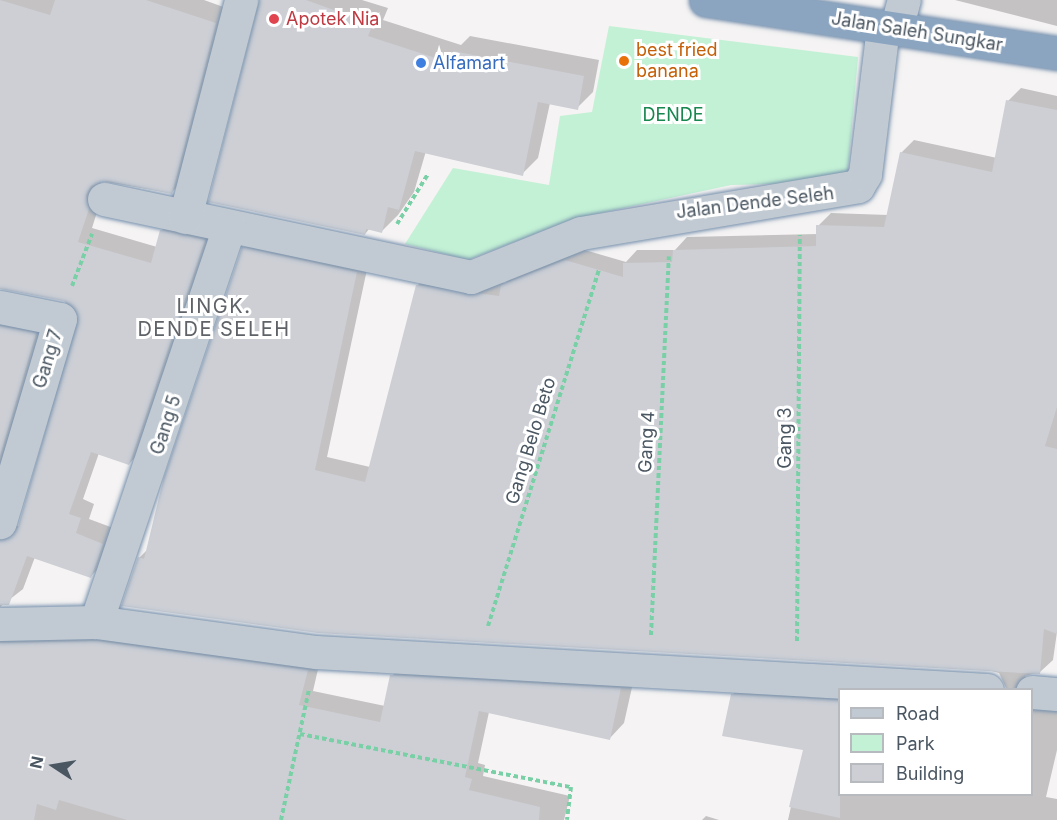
<!DOCTYPE html>
<html>
<head>
<meta charset="utf-8">
<style>
  body { margin:0 }
  #map { position:relative; width:1057px; height:820px; overflow:hidden; background:#f5f3f3; font-family:Inter,sans-serif }
  div>[style] { position:absolute }
  [style*='--x'] { left:calc(var(--x)*1px); top:calc(var(--y)*1px); width:calc(var(--w)*1px); rotate:calc(var(--a)*1deg) }
  .green>* { inset:0; background:#c3f1d5 }
  .shadow>* { inset:0; background:#0003 }
  .building>* { inset:0; background:#cdcfd5 }
  .path>* { height:4px; margin-top:-2px; transform-origin:0; background:repeating-linear-gradient(90deg,#7ad0a6 0 4.5px,transparent 0 7.5px) }
  .roads { filter:drop-shadow(0 0 2px #7690ad) drop-shadow(0 0 2px #7690ad) }
  .minor>* { height:33px; margin:-16.5px; padding:0 16.5px; transform-origin:16.5px; border-radius:16.5px; background:#c1cad2 }
  .highway>* { height:33px; margin:-16.5px; padding:0 16.5px; transform-origin:16.5px; border-radius:16.5px; background:#8ba5c1 }
  .dots>* { width:16px; height:16px; translate:-50% -50%; box-sizing:border-box; border:3px solid #fff; border-radius:50% }
  span { translate:-50% -50%; white-space:nowrap; text-align:center; line-height:1.15; -webkit-text-stroke:6px #fff; paint-order:stroke }
  .health-label { font-size:18px; color:#be3a42 }
  .left { translate:0 -50%; text-align:left }
  .street-label { font-size:18px; color:#4a5661 }
  .food-label { font-size:18px; color:#c56008 }
  .shop-label { font-size:18px; color:#366cbe }
  .park-label { font-size:18px; color:#17864f }
  .neighbourhood-label { font-size:20px; color:#5f6368; letter-spacing:1.5px }
  .legend { position:absolute; left:838px; top:688px; width:195px; height:108px; box-sizing:border-box; background:#fff; border:2px solid #b7bbc0; margin:0; padding:8px 10px; list-style:none; font-size:18px; color:#4a5661 }
  .legend li { display:flex; align-items:center; gap:12px; height:30px }
  .legend b { width:30px; border:2px solid #b7bbc0 }
  .north { position:absolute; left:24px; top:736px; width:60px; height:60px; -webkit-text-stroke:4px #fff; paint-order:stroke; rotate:282deg; font-size:16px; font-weight:700; line-height:24px; text-align:center; color:#4a5661 }
  .north::after { content:''; display:block; margin:auto; width:21px; height:27px; background:#4a5661; clip-path:polygon(50% 0,100% 100%,50% 72%,0 100%) }
</style>
</head>
<body>
<div id="map">
  <div class="green">
    <div style="clip-path:polygon(609px 26px,858px 57px,847px 182px,731px 185px,573px 219px,468px 260px,405px 244px,453px 168px,549px 185px,560px 116px,592px 112px)"></div>
  </div>
  <div class="shadow">
    <div style="clip-path:polygon(0 0,204px 0,229px 9px,186px 178px,171px 193px,100px 181px,103px 193px,92px 228px,157px 247px,161px 231px,176px 216px,218px 225px,143px 449px,129px 464px,99px 453px,83px 499px,94px 504px,89px 519px,116px 529px,105px 562px,91px 576px,35px 557px,23px 589px,0 607px,0 516px,9px 526px,20px 526px,80px 324px,74px 305px,65px 299px,0 288px)"></div>
    <div style="clip-path:polygon(260px 0,362px 0,388px 8px,383px 20px,461px 45px,470px 36px,599px 60px,593px 92px,577px 108px,550px 103px,538px 158px,522px 174px,426px 151px,414px 192px,398px 215px,382px 231px,370px 228px,365px 234px)"></div>
    <div style="clip-path:polygon(955px 0,1057px 0,1057px 26px)"></div>
    <div style="clip-path:polygon(1021px 88px,1057px 96px,1057px 632px,1053px 660px,1040px 672px,1025px 676px,1035px 695px,1057px 698px,1057px 750px,1046px 797px,1057px 799px,1057px 820px,788px 820px,804px 749px,732px 695px,745px 682px,840px 690px,840px 794px,1032px 794px,1032px 690px,1007px 690px,999px 673px,988px 670px,318px 632px,139px 558px,149px 548px,243px 248px,256px 235px,369px 260px,327px 457px,370px 467px,418px 285px,430px 272px,505px 283px,515px 273px,578px 248px,626px 262px,637px 250px,675px 250px,687px 237px,818px 234px,818px 226px,831px 213px,888px 215px,901px 153px,914px 140px,997px 158px,1008px 101px)"></div>
    <div style="clip-path:polygon(0 304px,50px 319px,0 487px)"></div>
    <div style="clip-path:polygon(0 620px,321px 656px,313px 691px,385px 706px,392px 676px,406px 661px,635px 674px,624px 723px,610px 738px,489px 712px,478px 763px,485px 765px,483px 776px,570px 796px,564px 820px,0 820px)"></div>
    <div style="clip-path:polygon(706px 816px,719px 820px,702px 820px)"></div>
  </div>
  <div class="building">
    <div style="clip-path:polygon(0 0,50px 15px,55px 0,146px 0,216px 23px,172px 194px,107px 181px,91px 186px,86px 195px,89px 209px,78px 242px,151px 263px,160px 230px,205px 240px,129px 465px,91px 452px,69px 514px,81px 518px,76px 533px,103px 544px,91px 578px,27px 556px,9px 605px,0 605px,0 540px,18px 527px,78px 315px,64px 301px,0 289px)"></div>
    <div style="clip-path:polygon(259px 0,306px 0,373px 24px,368px 36px,451px 63px,453px 51px,584px 76px,578px 110px,538px 102px,523px 176px,415px 151px,399px 210px,388px 207px,382px 233px,366px 229px,365px 235px,208px 202px)"></div>
    <div style="clip-path:polygon(1006px 100px,1057px 110px,1057px 407px,1045px 446px,1057px 449px,1057px 634px,1044px 629px,1040px 674px,318px 633px,121px 606px,138px 557px,144px 559px,164px 477px,242px 247px,357px 272px,315px 470px,365px 482px,416px 285px,499px 296px,501px 285px,565px 260px,623px 277px,623px 263px,672px 262px,673px 250px,816px 246px,816px 225px,884px 227px,900px 152px,992px 172px)"></div>
    <div style="clip-path:polygon(0 326px,36px 333px,0 456px)"></div>
    <div style="clip-path:polygon(98px 641px,308px 670px,299px 705px,380px 722px,390px 675px,621px 688px,610px 740px,479px 711px,465px 777px,472px 779px,469px 790px,540px 807px,539px 820px,127px 820px,59px 800px,56px 810px,37px 804px,34px 820px,0 820px,0 643px)"></div>
    <div style="clip-path:polygon(731px 694px,840px 700px,840px 818px,789px 807px,803px 750px,722px 736px)"></div>
  </div>
  <div class="path">
    <div style="--x:397;--y:224;--w:59;--a:-58.2"></div>
    <div style="--x:72;--y:286;--w:56;--a:-69"></div>
    <div style="--x:488;--y:626;--w:374;--a:-72.7"></div>
    <div style="--x:651;--y:635;--w:379;--a:-87.3"></div>
    <div style="--x:797;--y:641;--w:406;--a:-89.6"></div>
    <div style="--x:300;--y:734;--w:276;--a:11.1"></div>
    <div style="--x:571;--y:787;--w:33;--a:97"></div>
    <div style="--x:281;--y:820;--w:134;--a:-77.9"></div>
  </div>
  <div class="roads">
    <div class="minor">
      <div style="--x:896;--y:29;--w:30;--a:-75"></div>
      <div style="--x:104;--y:199;--w:375;--a:12"></div>
      <div style="--x:471;--y:277;--w:118;--a:-21.8"></div>
      <div style="--x:581;--y:233;--w:281;--a:-9.6"></div>
      <div style="--x:858;--y:186;--w:14;--a:-60"></div>
      <div style="--x:865;--y:174;--w:148;--a:-83"></div>
      <div style="--x:185;--y:217;--w:224;--a:-75.5"></div>
      <div style="--x:0;--y:307;--w:61;--a:11.3"></div>
      <div style="--x:60;--y:319;--w:212;--a:106.5"></div>
      <div style="--x:96;--y:622;--w:417;--a:-71.4"></div>
      <div style="--x:0;--y:624;--w:96;--a:-1.2"></div>
      <div style="--x:96;--y:622;--w:222;--a:7.8"></div>
      <div style="--x:316;--y:652;--w:672;--a:3.24"></div>
      <div style="--x:1032;--y:692;--w:25;--a:5"></div>
    </div>
    <div class="highway">
      <div style="--x:706;--y:0;--w:355;--a:8.6"></div>
    </div>
  </div>
  <div class="dots">
    <div style="left:274px;top:19px;background:#e0444e"></div>
    <div style="left:624px;top:61px;background:#e8710a"></div>
    <div style="left:421px;top:63px;background:#3f7fe0"></div>
  </div>
  <div class="health-label">
    <span class="left" style="left:286px;top:19px">Apotek Nia</span>
  </div>
  <div class="street-label">
    <span style="left:917px;top:32px;rotate:9deg">Jalan Saleh Sungkar</span>
    <span style="left:755px;top:203px;rotate:-7deg">Jalan Dende Seleh</span>
    <span style="left:48px;top:359px;rotate:-73deg">Gang 7</span>
    <span style="left:166px;top:425px;rotate:-72deg">Gang 5</span>
    <span style="left:785px;top:438px;rotate:-90deg">Gang 3</span>
    <span style="left:531px;top:441px;rotate:-73deg">Gang Belo Beto</span>
    <span style="left:647px;top:442px;rotate:-87deg">Gang 4</span>
  </div>
  <div class="food-label">
    <span class="left" style="left:636px;top:61px">best fried<br>banana</span>
  </div>
  <div class="shop-label">
    <span class="left" style="left:433px;top:63px">Alfamart</span>
  </div>
  <div class="park-label">
    <span style="left:673px;top:115px">DENDE</span>
  </div>
  <div class="neighbourhood-label">
    <span style="left:214px;top:318px">LINGK.<br>DENDE SELEH</span>
  </div>
  <ul class="legend">
  <li><b style="height:8px;background:#c1cad2"></b>Road</li>
  <li><b style="height:16px;background:#c3f1d5"></b>Park</li>
  <li><b style="height:16px;background:#cdcfd5"></b>Building</li>
  </ul>
  <div class="north">N</div>
</div>
</body>
</html>
